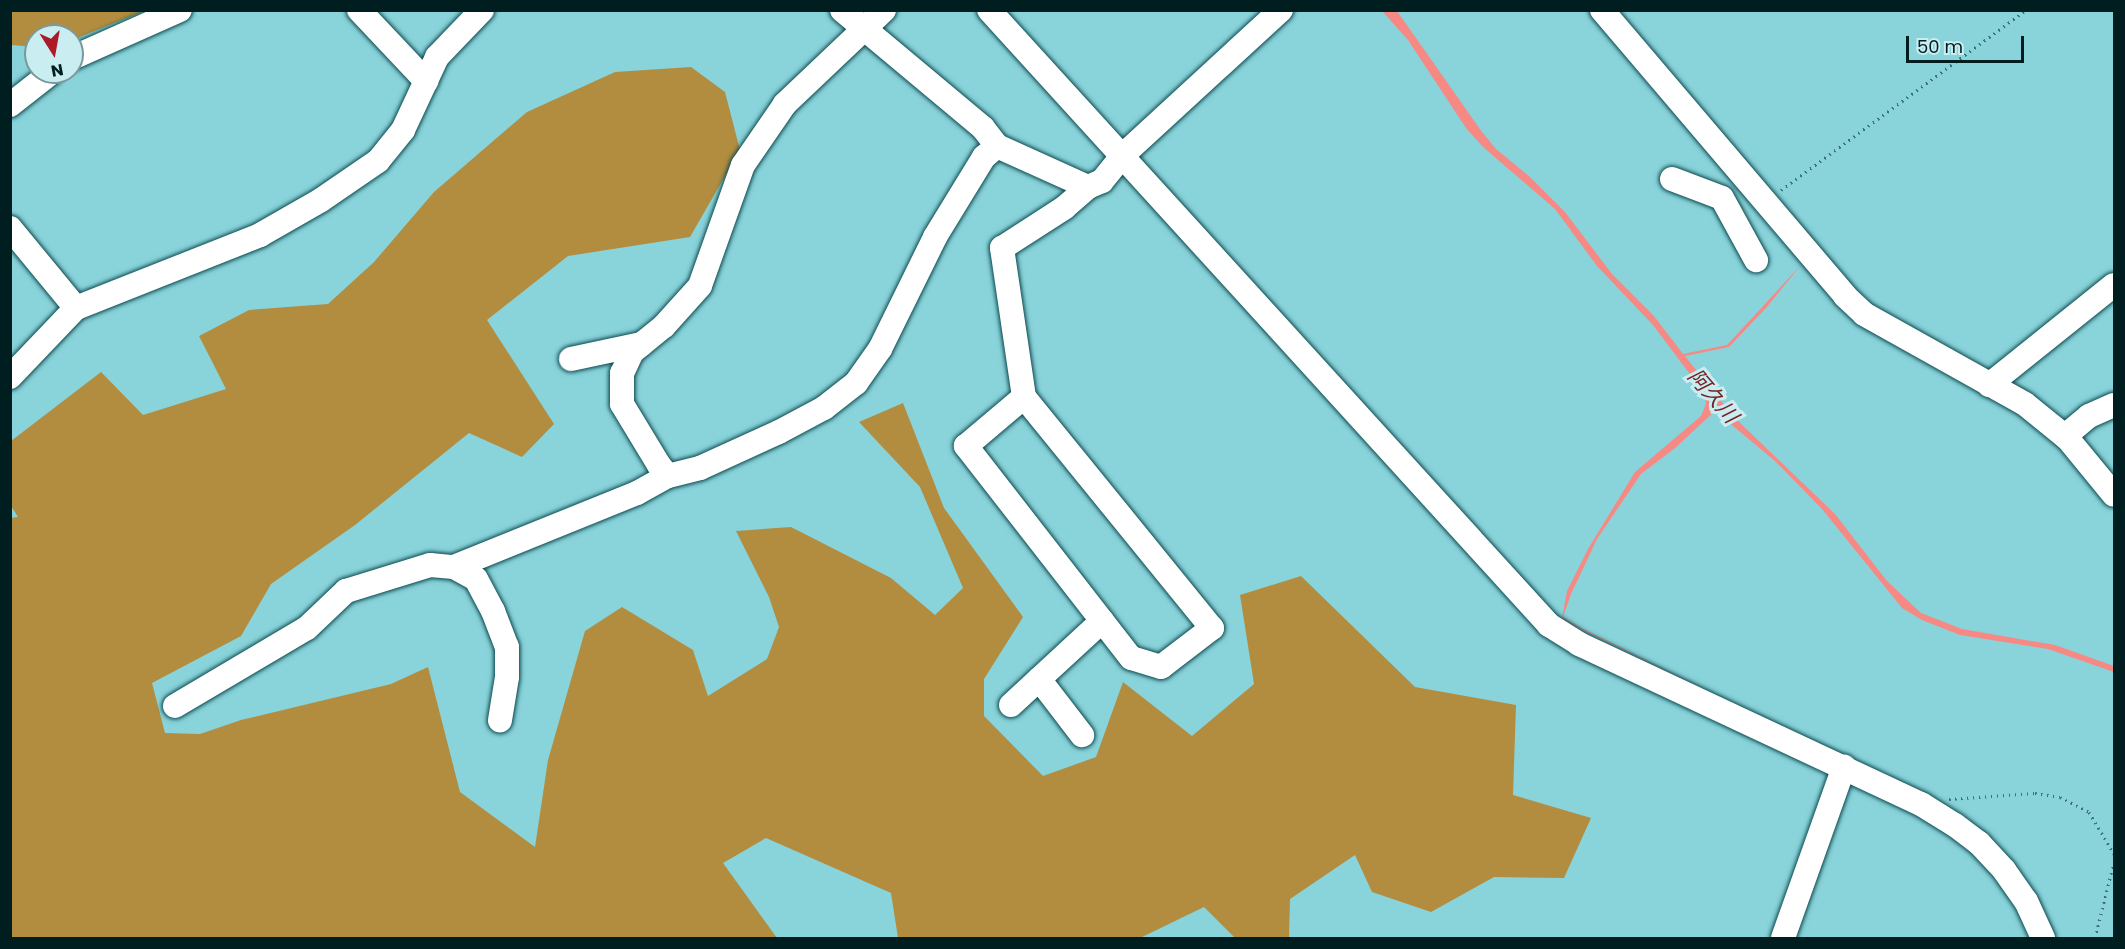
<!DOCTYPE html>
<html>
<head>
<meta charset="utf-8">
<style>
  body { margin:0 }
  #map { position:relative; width:2125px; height:949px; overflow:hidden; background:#89d3da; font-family:Poppins,"Noto Sans JP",sans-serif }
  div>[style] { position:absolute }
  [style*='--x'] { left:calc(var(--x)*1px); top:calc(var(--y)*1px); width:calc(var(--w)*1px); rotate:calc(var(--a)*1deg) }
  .green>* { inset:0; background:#b28d40 }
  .water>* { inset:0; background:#f78984 }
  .path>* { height:3px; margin-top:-1.5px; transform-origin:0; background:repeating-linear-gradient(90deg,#3e7074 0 1.5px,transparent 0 6px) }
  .roads { filter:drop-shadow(0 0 2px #0b4a4f) drop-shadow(0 0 2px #0b4a4f) }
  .minor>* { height:24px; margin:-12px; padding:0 12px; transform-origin:12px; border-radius:12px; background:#fff }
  span { translate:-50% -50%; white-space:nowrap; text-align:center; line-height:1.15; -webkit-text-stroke:6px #c9edf0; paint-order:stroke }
  .water-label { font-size:21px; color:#762123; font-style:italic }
  .frame { position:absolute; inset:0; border:12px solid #001d20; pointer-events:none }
  .north { position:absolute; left:24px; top:24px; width:60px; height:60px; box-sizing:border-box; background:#c9edf0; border:2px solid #799a9d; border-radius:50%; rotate:169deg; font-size:16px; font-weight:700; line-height:24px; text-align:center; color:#001d20 }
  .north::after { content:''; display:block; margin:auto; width:21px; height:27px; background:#ad1a27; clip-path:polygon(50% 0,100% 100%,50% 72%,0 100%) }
  .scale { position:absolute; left:1906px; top:36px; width:118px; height:27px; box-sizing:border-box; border:3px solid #001d20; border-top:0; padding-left:8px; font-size:18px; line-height:21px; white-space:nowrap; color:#001d20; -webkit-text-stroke:4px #c9edf0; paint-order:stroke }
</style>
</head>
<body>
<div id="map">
  <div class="green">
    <div style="clip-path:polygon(10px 11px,11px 10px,144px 11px,72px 40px,72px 36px,36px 36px,36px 47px,11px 45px)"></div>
    <div style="clip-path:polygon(691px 67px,725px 92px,740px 150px,690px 237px,568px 256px,487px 320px,554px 424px,522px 457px,469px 433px,355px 525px,271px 584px,241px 636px,152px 683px,165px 733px,200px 734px,241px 720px,391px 684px,428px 667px,460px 792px,535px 847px,548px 760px,585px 631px,622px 607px,693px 650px,708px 696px,767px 659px,779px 627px,769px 597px,736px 531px,791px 527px,891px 578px,935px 615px,963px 588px,920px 487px,859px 422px,903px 403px,944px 508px,1023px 617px,984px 679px,984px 716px,1043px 776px,1096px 757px,1123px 682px,1192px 736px,1254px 684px,1240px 595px,1301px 576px,1415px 687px,1516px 705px,1513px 795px,1591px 818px,1564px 878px,1494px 877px,1431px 912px,1372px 892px,1355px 855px,1290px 899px,1289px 938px,1235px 938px,1204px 907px,1140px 938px,898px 938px,891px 893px,766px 838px,723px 863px,777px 938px,11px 938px,10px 518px,18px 517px,11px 506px,11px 441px,101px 372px,143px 415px,226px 389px,199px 336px,249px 310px,328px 304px,374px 262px,434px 192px,527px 112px,615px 72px)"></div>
  </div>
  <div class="water">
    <div style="clip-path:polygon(1382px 11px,1397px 11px,1482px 132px,1496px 149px,1530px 177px,1565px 212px,1612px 274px,1654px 316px,1683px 354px,1727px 345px,1800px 266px,1766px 308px,1729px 347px,1685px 356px,1688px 360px,1735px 418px,1835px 514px,1887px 581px,1921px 613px,1962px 629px,2055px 645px,2114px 666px,2114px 672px,2048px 649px,1960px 635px,1922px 620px,1902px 608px,1822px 509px,1775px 461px,1715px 411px,1675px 448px,1641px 474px,1597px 539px,1571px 594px,1563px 617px,1583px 629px,1704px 688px,1582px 630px,1562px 618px,1567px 591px,1588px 549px,1635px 472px,1701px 416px,1706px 404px,1704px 393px,1653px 325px,1597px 266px,1555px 209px,1483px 147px,1466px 128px,1408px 40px)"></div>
  </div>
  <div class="path">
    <div style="--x:1781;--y:190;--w:304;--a:-36.3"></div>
    <div style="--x:1949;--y:799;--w:86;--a:-4"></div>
    <div style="--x:2035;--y:793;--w:25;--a:9"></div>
    <div style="--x:2060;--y:797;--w:33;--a:27"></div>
    <div style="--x:2089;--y:812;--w:49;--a:59.2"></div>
    <div style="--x:2095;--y:938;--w:78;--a:-76"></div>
  </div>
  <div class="roads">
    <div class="minor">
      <div style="--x:359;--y:10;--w:98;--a:46.7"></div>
      <div style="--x:842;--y:10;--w:184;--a:39.9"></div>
      <div style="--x:983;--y:128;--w:23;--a:52"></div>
      <div style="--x:884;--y:10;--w:137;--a:136.5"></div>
      <div style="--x:785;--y:104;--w:74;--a:124.5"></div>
      <div style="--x:743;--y:165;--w:128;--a:109.6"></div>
      <div style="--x:700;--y:286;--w:54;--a:132"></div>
      <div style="--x:664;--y:326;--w:41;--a:140.9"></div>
      <div style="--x:632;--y:352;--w:23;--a:115"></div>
      <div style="--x:622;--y:373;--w:31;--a:90"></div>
      <div style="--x:622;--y:404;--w:71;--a:58.8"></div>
      <div style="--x:659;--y:465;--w:14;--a:51"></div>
      <div style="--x:668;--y:476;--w:33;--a:-14"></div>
      <div style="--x:700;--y:468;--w:87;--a:-24.5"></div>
      <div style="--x:779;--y:432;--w:51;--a:-28.1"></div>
      <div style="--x:824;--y:408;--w:41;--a:-38"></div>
      <div style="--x:856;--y:383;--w:42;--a:-54.8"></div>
      <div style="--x:880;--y:349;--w:125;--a:-63.8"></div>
      <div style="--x:935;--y:237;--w:94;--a:-58.5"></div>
      <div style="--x:984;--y:157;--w:17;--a:-40"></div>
      <div style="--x:997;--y:146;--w:100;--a:24.3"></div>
      <div style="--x:1088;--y:187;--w:15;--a:-23"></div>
      <div style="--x:1102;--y:181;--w:32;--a:-51"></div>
      <div style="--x:1122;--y:156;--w:216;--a:-42.6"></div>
      <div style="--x:989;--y:10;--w:832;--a:47.68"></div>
      <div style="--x:1549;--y:625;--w:36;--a:32"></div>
      <div style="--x:1579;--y:644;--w:378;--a:25.1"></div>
      <div style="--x:1921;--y:804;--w:40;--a:32"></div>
      <div style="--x:1955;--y:825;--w:30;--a:37"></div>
      <div style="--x:1979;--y:843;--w:37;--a:47"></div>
      <div style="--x:2004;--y:870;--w:38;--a:55"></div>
      <div style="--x:2026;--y:901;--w:41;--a:65.3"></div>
      <div style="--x:1602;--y:10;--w:375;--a:49.6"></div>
      <div style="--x:1845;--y:296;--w:26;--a:43"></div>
      <div style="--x:1864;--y:314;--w:184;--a:29.2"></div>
      <div style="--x:2025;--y:404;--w:55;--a:39.1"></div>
      <div style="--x:2068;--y:439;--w:72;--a:50.6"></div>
      <div style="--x:72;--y:58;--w:118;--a:-24"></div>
      <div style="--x:10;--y:105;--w:53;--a:-38.2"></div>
      <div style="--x:1672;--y:179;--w:53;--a:20.8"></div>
      <div style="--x:1722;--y:198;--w:71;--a:61.3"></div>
      <div style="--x:10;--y:228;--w:104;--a:50.5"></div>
      <div style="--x:571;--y:359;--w:72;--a:-12.1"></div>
      <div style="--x:10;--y:377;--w:95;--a:-46.3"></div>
      <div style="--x:76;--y:308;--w:198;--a:-21.6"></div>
      <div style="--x:260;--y:235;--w:70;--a:-29.8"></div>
      <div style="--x:321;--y:200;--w:69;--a:-34.4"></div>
      <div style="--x:378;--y:161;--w:40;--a:-51"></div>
      <div style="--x:403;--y:130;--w:81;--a:-65"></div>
      <div style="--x:437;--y:57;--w:65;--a:-46.2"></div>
      <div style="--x:1989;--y:385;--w:160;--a:-38.7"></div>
      <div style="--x:1024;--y:397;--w:298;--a:50.9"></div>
      <div style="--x:1212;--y:628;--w:64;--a:142.6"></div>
      <div style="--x:1161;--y:667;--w:31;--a:-163"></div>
      <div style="--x:1131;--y:658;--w:269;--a:-127.9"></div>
      <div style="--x:966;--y:446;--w:76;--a:-40.2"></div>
      <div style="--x:1024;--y:397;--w:151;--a:-98.4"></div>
      <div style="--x:1002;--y:248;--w:74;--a:-32.8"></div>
      <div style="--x:1064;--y:208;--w:32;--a:-41"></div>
      <div style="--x:2065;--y:436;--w:31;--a:-40"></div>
      <div style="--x:2089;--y:416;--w:27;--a:-24"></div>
      <div style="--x:454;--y:567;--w:25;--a:29"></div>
      <div style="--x:476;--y:579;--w:36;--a:62"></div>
      <div style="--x:493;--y:611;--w:39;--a:69"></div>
      <div style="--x:507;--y:647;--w:30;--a:90"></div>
      <div style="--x:507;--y:677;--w:44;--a:99.2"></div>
      <div style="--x:1039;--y:679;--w:71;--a:52.5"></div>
      <div style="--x:1011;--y:705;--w:124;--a:-42.7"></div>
      <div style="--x:175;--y:706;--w:153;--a:-30.6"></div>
      <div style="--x:307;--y:628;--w:54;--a:-43.5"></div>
      <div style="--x:346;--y:591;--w:88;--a:-17.2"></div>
      <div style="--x:430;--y:565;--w:24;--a:5"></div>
      <div style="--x:454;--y:567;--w:197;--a:-22"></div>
      <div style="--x:637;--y:493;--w:35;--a:-29"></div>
      <div style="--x:1783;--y:938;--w:182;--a:-70.4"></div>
    </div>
  </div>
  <div class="water-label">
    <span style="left:1713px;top:396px;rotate:49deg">阿久川</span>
  </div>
  <div class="frame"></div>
  <div class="north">N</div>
  <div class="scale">50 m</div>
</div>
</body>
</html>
